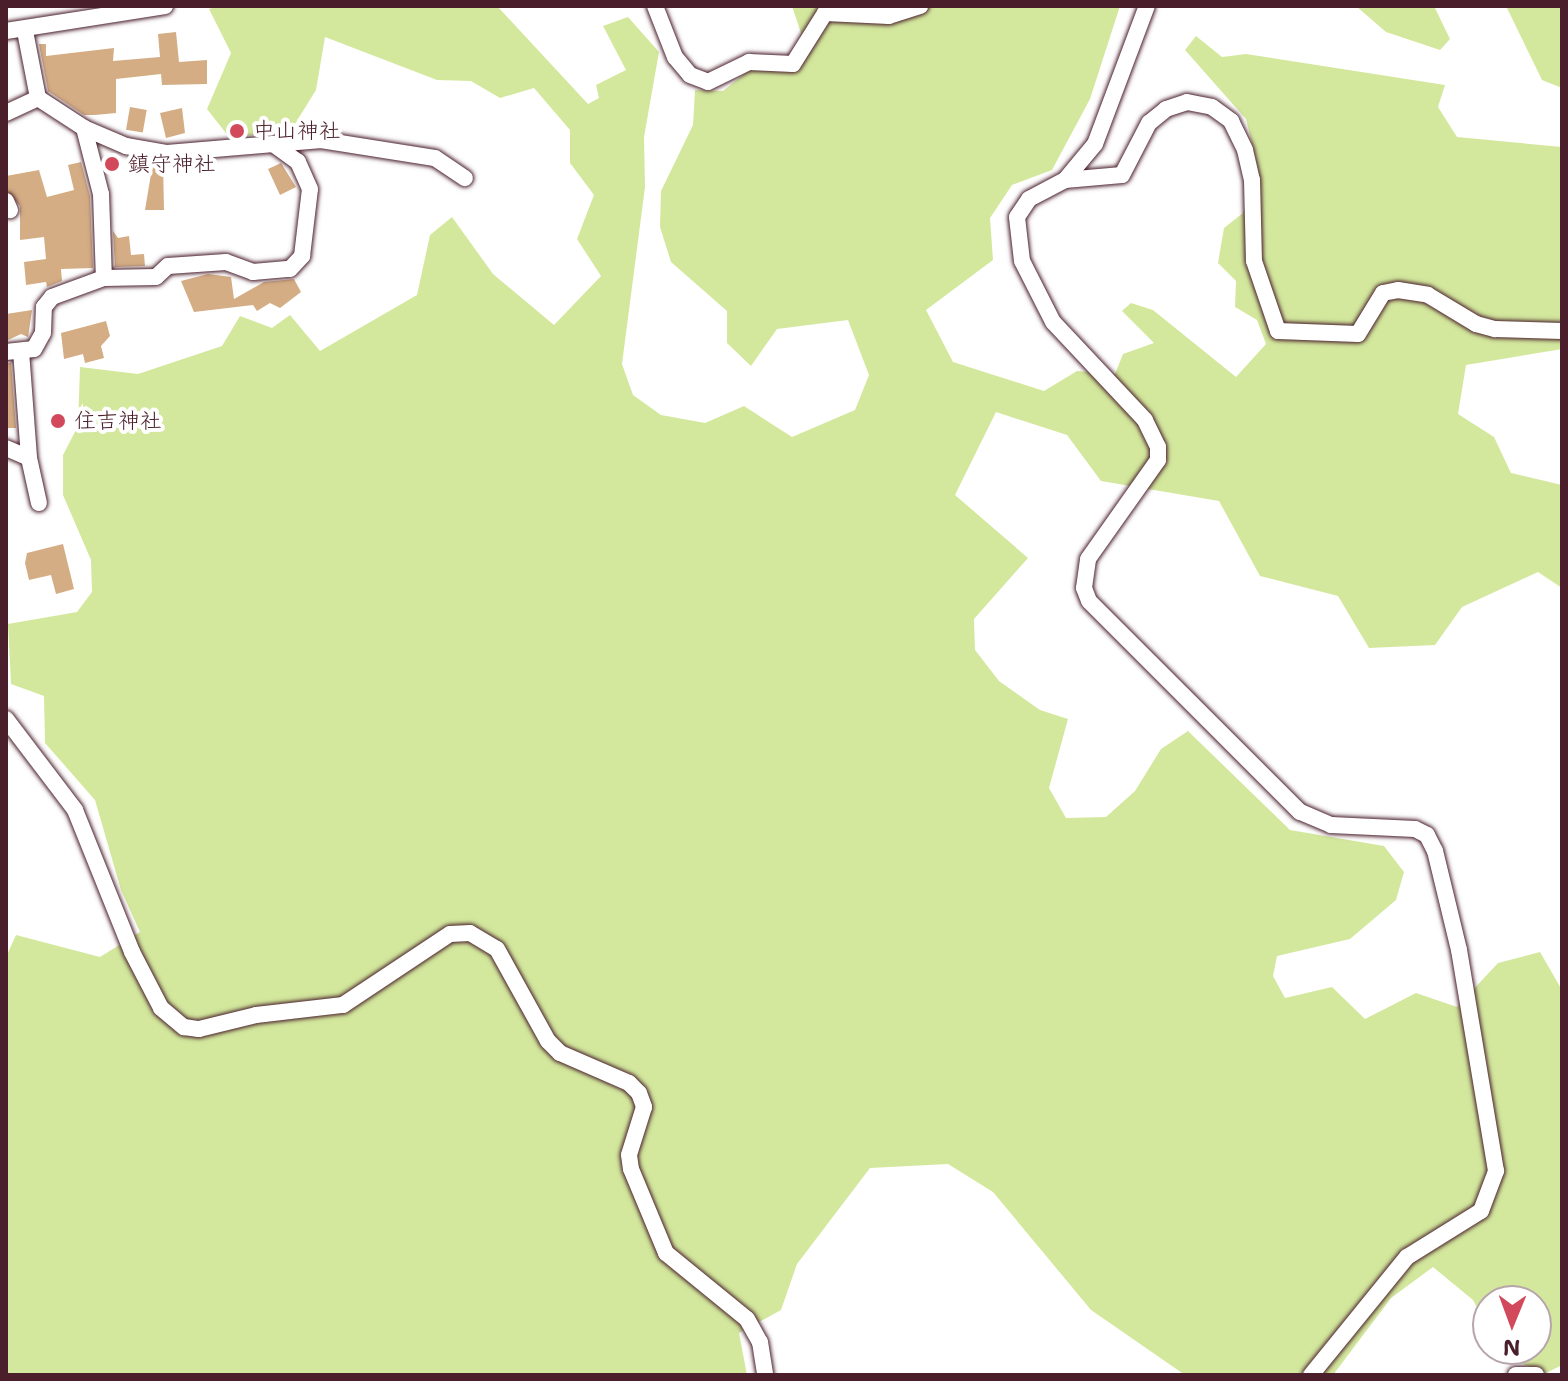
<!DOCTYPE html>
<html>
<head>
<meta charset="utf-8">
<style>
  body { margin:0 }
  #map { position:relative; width:1568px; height:1381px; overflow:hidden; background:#fff; font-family:"Shantell Sans","Klee One",sans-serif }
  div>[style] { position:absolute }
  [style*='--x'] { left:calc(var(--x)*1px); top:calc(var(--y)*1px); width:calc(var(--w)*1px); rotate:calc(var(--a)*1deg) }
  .green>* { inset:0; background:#d3e89d }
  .building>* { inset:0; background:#d4ad85; transform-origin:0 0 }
  .roads { filter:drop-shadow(0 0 2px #4a1f2b) drop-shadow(0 0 2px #4a1f2b) }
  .street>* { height:16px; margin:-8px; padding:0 8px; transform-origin:8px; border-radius:8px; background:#fff }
  .dots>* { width:22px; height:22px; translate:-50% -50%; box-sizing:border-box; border:4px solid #fff; border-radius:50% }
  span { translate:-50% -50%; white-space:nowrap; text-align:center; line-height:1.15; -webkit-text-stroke:8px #fff; paint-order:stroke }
  .poi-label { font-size:22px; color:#4a1f2b }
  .left { translate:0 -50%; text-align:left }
  .frame { position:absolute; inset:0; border:8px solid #4a1f2b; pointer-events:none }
  .north { position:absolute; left:1472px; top:1285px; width:80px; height:80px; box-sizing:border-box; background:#fff; border:2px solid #b7a5aa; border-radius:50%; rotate:181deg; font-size:22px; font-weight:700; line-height:32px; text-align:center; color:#4a1f2b }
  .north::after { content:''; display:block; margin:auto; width:28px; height:36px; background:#d1495b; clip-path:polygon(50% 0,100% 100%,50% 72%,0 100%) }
</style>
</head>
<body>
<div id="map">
  <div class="green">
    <div style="clip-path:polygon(219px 6px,497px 6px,588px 104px,599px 98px,596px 85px,626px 70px,603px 26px,628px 17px,659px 52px,644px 137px,645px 187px,622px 364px,633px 395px,661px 415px,705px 423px,744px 406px,792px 437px,855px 410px,869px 375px,848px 320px,777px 329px,751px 366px,727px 343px,727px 311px,671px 262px,660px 227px,661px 191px,693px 125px,695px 90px,723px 91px,749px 70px,795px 72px,801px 33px,792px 6px,1120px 6px,1090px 99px,1052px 170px,1012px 185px,990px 218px,993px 260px,926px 310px,953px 362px,1044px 391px,1077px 371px,1115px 374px,1123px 354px,1154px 343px,1122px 311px,1131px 303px,1153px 310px,1236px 377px,1266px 344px,1257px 320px,1235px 307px,1236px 281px,1218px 263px,1224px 228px,1243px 213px,1257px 164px,1246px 119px,1185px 50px,1196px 36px,1222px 57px,1246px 54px,1445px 85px,1438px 107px,1457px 137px,1562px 147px,1562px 349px,1466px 365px,1458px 414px,1494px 437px,1511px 473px,1562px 485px,1562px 588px,1538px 572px,1462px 607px,1435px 645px,1369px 648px,1338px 596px,1260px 576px,1219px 501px,1101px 481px,1067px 435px,996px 412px,955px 495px,1028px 558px,974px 619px,975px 650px,999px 681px,1040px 710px,1068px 719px,1049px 788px,1066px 818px,1106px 817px,1135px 791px,1161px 749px,1188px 731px,1290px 830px,1384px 846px,1404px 872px,1396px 900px,1350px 939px,1277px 956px,1273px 976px,1285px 998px,1332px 987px,1365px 1019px,1416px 993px,1457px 1007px,1498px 963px,1540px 952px,1562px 990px,1562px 1365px,1546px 1373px,1512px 1360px,1503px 1349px,1536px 1349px,1536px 1301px,1488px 1301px,1488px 1328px,1473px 1300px,1433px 1267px,1391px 1298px,1333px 1375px,1185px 1375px,1091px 1310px,993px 1192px,948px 1164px,870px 1168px,797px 1264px,781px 1310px,739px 1333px,747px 1375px,6px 1375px,6px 957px,16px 935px,100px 957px,140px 932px,121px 890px,95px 800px,45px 743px,44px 696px,11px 684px,8px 624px,77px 612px,92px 592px,91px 560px,63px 495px,63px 455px,78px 426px,80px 367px,138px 374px,222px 346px,240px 316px,272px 328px,290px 315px,320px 351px,417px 295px,430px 235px,452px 217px,493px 274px,554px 325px,601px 276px,577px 239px,594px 195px,570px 163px,570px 130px,534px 88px,500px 98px,471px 81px,437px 80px,325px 37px,316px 90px,290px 132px,229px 137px,207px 109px,231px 53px,209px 9px)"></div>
    <div style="clip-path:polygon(1356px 6px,1434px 6px,1450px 39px,1440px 50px,1386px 32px)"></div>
    <div style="clip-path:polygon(1506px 6px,1562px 6px,1562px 88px,1542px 80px)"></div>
  </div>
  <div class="building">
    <div style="clip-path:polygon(176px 32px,179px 62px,207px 60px,207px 84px,162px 85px,161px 74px,116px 79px,116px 113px,95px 115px,84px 115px,48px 91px,39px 44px,46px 44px,46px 56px,114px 48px,113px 61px,160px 57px,158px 34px)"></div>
    <div style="left:130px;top:107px;width:17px;height:23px;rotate:10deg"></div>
    <div style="clip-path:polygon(182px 108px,185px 133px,166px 138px,160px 113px)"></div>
    <div style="clip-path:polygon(81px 162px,90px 196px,93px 268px,61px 269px,62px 281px,47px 287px,46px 282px,26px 285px,24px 262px,46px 259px,44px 237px,20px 240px,20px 206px,6px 190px,6px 176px,39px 170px,47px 197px,74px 190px,68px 165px)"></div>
    <div style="clip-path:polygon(153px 162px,163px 164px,164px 210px,145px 210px)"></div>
    <div style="clip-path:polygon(281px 163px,296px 187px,280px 195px,268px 169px)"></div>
    <div style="clip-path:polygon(113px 231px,118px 238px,129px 236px,131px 255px,144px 254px,145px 266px,115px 267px)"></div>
    <div style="clip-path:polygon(208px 274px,231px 277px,234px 299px,264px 282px,294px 279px,301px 292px,280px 308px,270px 303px,257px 311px,253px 305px,194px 312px,181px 281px)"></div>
    <div style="clip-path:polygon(32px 310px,28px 337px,21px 334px,6px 341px,6px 314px)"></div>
    <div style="clip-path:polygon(106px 321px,110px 336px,101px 346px,104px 358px,85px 363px,83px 354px,64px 359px,61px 333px)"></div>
    <div style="clip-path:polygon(6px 363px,11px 363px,16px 428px,8px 428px,6px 420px)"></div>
    <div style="clip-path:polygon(63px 544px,74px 589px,56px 594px,51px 575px,29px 580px,25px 563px,27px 553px)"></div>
  </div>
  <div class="roads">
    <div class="street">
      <div style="--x:655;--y:6;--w:55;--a:68.6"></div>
      <div style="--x:675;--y:57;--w:23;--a:50"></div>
      <div style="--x:690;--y:75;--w:19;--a:21"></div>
      <div style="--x:708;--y:82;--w:46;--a:-26"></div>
      <div style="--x:749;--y:62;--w:44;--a:2.6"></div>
      <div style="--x:793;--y:64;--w:60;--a:-57.9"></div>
      <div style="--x:825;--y:13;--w:64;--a:2.7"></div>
      <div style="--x:889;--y:16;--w:33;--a:-18"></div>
      <div style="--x:6;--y:31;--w:161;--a:-8.9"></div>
      <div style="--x:25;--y:31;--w:68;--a:79"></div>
      <div style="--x:38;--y:98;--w:55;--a:33.1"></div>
      <div style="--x:84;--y:128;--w:46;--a:23.2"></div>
      <div style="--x:126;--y:146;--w:42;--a:9.7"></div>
      <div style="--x:167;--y:153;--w:155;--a:-4.8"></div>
      <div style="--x:321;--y:140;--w:115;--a:9"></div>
      <div style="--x:435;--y:158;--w:36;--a:34"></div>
      <div style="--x:6;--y:113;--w:35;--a:-25"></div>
      <div style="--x:84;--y:128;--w:68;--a:75.6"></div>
      <div style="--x:101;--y:194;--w:84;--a:88"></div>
      <div style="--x:1065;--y:180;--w:47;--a:-50.2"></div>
      <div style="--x:1095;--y:144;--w:147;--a:-69.4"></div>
      <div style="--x:6;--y:201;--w:10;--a:66"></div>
      <div style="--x:21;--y:351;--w:107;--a:85.7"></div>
      <div style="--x:6;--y:352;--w:28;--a:-6"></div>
      <div style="--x:34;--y:349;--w:18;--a:-61"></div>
      <div style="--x:43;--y:333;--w:26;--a:-88"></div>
      <div style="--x:44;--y:307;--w:13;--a:-51"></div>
      <div style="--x:52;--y:297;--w:55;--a:-20.1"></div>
      <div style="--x:104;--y:278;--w:52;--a:-1.1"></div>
      <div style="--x:156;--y:277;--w:16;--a:-43"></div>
      <div style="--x:168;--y:266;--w:58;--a:-3.9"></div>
      <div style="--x:226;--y:262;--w:29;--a:20"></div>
      <div style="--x:253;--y:272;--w:37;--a:-5"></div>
      <div style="--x:290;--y:269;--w:18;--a:-47"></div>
      <div style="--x:302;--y:256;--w:67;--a:-83.2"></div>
      <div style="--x:310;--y:189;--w:30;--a:-114"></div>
      <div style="--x:298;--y:162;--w:31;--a:-144"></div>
      <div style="--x:6;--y:448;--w:25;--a:23"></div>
      <div style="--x:29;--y:458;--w:46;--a:77.5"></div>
      <div style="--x:6;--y:719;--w:114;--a:52.8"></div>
      <div style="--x:75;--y:810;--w:153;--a:68.1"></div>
      <div style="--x:132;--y:952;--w:63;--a:62.6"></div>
      <div style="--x:161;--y:1008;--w:30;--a:40"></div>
      <div style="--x:184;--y:1027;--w:15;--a:8"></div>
      <div style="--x:199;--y:1029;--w:59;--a:-13.8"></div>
      <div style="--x:256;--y:1015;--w:88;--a:-6.6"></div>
      <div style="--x:343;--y:1005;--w:128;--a:-33.6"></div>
      <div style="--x:450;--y:934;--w:20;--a:-3"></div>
      <div style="--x:470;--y:933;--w:31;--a:31"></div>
      <div style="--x:497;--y:949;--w:105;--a:61"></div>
      <div style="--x:548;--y:1041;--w:17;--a:45"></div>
      <div style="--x:560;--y:1053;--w:75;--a:23.5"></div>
      <div style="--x:629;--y:1083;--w:14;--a:45"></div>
      <div style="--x:639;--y:1093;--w:15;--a:70"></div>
      <div style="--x:644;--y:1107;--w:50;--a:107.4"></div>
      <div style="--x:629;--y:1155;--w:14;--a:82"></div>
      <div style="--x:631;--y:1169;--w:91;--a:67.4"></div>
      <div style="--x:666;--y:1253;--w:104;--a:39.2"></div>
      <div style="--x:747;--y:1319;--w:26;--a:61"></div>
      <div style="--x:760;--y:1342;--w:33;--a:81"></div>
      <div style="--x:1311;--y:1375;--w:152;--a:-50.9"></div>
      <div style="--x:1407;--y:1257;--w:87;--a:-31.9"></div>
      <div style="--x:1481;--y:1211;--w:43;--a:-69.4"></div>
      <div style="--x:1496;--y:1171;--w:224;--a:-99.5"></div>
      <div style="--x:1459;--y:950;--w:102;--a:-103.6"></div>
      <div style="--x:1435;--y:851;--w:18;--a:-117"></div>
      <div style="--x:1427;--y:835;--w:13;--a:-153"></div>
      <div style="--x:1415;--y:829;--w:84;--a:-177.3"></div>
      <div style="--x:1331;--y:825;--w:34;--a:-157"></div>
      <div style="--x:1300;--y:812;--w:298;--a:-135"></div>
      <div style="--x:1089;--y:601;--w:14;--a:-111"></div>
      <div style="--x:1084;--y:588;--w:29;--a:-82"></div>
      <div style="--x:1088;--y:559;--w:121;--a:-54.7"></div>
      <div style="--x:1158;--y:460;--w:13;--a:-90"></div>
      <div style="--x:1158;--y:447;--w:30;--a:-116"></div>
      <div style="--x:1145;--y:420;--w:134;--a:-133.2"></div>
      <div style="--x:1053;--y:322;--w:68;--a:-116.9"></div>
      <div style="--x:1022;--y:261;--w:44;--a:-96.5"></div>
      <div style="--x:1017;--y:217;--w:22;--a:-56"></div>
      <div style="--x:1029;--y:199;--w:41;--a:-27.8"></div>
      <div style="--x:1065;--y:180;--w:57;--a:-5"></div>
      <div style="--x:1122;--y:175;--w:59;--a:-62.6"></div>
      <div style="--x:1149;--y:123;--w:22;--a:-39"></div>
      <div style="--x:1166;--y:109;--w:22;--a:-18"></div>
      <div style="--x:1187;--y:102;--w:25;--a:11"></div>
      <div style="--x:1212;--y:107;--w:24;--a:36"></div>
      <div style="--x:1231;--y:121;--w:32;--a:64"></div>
      <div style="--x:1245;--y:150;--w:31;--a:77"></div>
      <div style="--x:1252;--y:180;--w:81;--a:88.6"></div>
      <div style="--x:1254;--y:261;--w:74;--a:71.1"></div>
      <div style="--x:1278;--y:331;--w:80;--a:2.1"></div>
      <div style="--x:1358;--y:334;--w:48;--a:-58.6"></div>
      <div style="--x:1383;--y:293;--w:15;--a:-11"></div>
      <div style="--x:1398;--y:290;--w:30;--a:9"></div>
      <div style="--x:1428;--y:295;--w:56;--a:31.1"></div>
      <div style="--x:1476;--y:324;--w:20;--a:15"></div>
      <div style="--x:1495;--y:329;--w:67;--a:1.7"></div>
      <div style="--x:1516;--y:1375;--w:20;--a:0"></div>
    </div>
  </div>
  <div class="dots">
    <div style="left:237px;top:131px;background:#d1495b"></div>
    <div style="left:112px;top:164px;background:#d1495b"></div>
    <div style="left:58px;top:421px;background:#d1495b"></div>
  </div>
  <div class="poi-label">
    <span class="left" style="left:253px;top:131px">中山神社</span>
    <span class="left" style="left:128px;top:164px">鎮守神社</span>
    <span class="left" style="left:74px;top:421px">住吉神社</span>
  </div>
  <div class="frame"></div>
  <div class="north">N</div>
</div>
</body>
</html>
